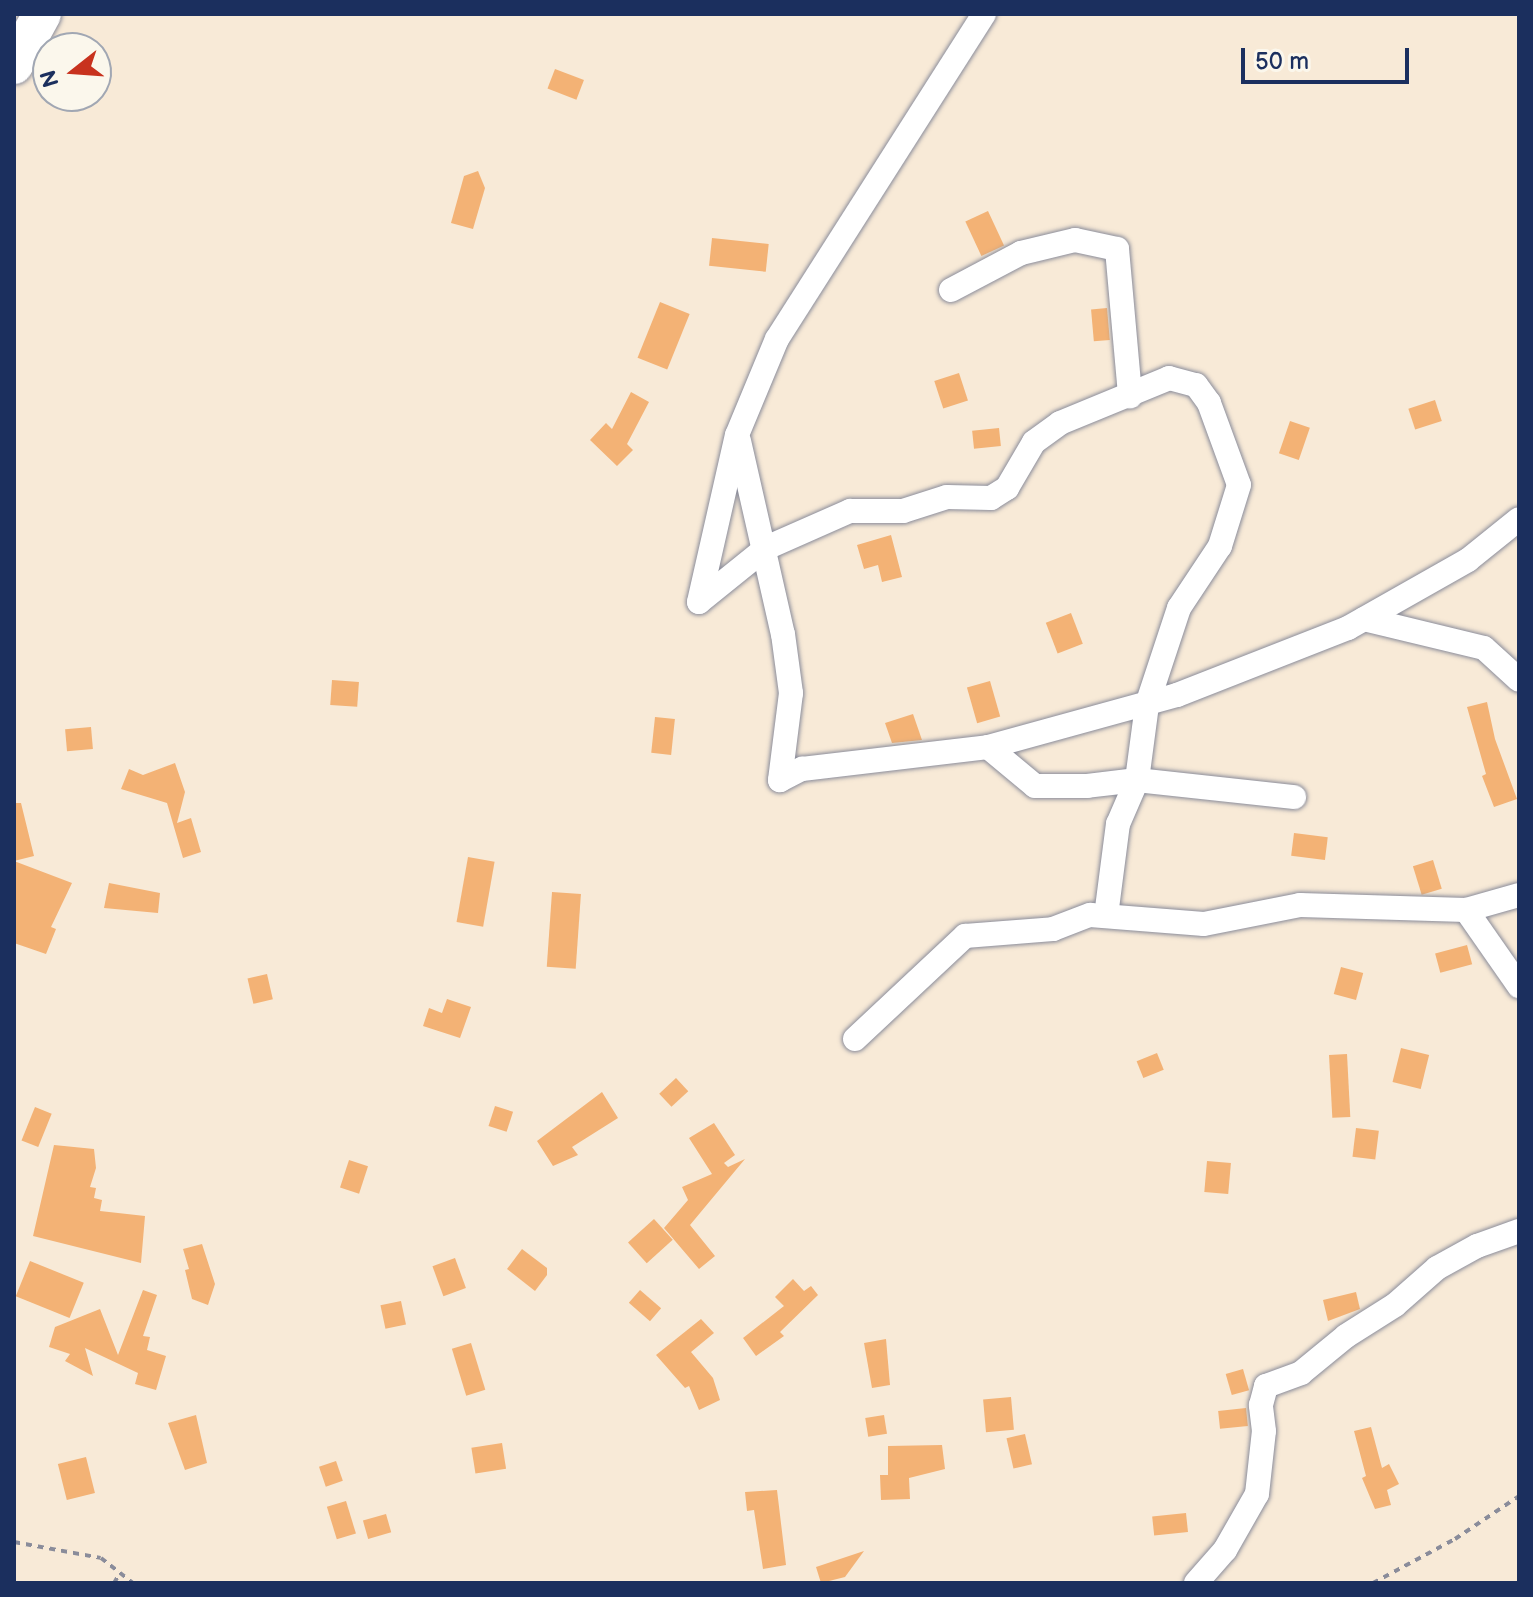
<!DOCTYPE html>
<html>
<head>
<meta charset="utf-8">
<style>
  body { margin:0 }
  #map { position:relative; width:1533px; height:1597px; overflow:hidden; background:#f8ead7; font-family:"Balsamiq Sans",sans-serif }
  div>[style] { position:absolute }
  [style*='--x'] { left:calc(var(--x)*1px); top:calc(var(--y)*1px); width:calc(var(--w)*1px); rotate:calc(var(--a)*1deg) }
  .building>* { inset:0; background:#f3b275; transform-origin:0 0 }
  .path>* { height:4px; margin-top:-2px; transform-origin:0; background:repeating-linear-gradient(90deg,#8a8c9a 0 6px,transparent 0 12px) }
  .roads { filter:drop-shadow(0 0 2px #8a8c9a) drop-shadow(0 0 2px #8a8c9a) }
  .street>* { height:24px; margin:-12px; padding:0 12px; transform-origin:12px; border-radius:12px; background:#fff }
  .primary>* { height:38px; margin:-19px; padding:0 19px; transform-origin:19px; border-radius:19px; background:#fff }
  span { translate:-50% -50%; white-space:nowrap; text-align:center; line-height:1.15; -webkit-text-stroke:7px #fbf7ec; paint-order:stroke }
  .frame { position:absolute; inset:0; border:16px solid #1b2f5e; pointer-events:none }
  .north { position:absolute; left:32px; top:32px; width:80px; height:80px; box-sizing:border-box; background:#fbf7ec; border:2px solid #a1a7b3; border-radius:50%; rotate:253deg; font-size:22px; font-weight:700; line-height:32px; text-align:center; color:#1b2f5e }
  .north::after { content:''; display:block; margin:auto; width:28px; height:36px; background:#c8321e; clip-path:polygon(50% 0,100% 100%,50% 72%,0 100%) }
  .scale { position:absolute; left:1241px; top:48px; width:168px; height:36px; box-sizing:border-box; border:4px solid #1b2f5e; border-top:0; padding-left:10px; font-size:24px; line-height:28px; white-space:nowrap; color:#1b2f5e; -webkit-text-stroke:6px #fbf7ec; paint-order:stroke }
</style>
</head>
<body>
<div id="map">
  <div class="building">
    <div style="left:555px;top:69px;width:31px;height:21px;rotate:21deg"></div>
    <div style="clip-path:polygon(478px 171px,485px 188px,473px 229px,451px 223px,464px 176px)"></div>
    <div style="left:988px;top:211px;width:38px;height:25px;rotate:65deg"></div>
    <div style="left:712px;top:238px;width:57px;height:28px;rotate:6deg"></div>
    <div style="left:660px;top:302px;width:32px;height:60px;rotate:22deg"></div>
    <div style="left:1107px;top:308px;width:32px;height:16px;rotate:85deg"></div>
    <div style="left:959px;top:373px;width:29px;height:26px;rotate:72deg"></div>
    <div style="clip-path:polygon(631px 392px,649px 402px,627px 444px,633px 450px,617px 466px,590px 440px,606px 423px,612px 429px)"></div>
    <div style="left:1435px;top:400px;width:22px;height:28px;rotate:72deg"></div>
    <div style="left:1290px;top:421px;width:21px;height:34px;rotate:19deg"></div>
    <div style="left:999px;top:428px;width:18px;height:27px;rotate:84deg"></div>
    <div style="clip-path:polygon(891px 535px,902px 577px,882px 582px,878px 565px,864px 569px,857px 545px)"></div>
    <div style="left:1071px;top:613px;width:33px;height:27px;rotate:69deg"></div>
    <div style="left:332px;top:680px;width:27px;height:25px;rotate:4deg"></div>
    <div style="left:990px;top:681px;width:37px;height:24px;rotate:74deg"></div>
    <div style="clip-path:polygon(1487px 702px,1495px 739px,1517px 799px,1494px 807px,1482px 776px,1486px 774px,1467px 707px)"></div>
    <div style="clip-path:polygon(913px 714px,922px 740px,892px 743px,885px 723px)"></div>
    <div style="left:655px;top:717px;width:20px;height:36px;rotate:6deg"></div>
    <div style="left:91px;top:727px;width:22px;height:26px;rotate:85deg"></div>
    <div style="clip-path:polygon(175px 763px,185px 792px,177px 823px,191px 818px,201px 852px,183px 858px,167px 803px,121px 789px,129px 769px,143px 775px)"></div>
    <div style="clip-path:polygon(14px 803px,21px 803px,34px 856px,14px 861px,72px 883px,51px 927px,56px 929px,46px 954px,14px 943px)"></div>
    <div style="left:1294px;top:833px;width:34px;height:23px;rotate:7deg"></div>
    <div style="left:468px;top:857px;width:27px;height:66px;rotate:10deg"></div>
    <div style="left:1433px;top:860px;width:30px;height:21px;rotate:73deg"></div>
    <div style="clip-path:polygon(109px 883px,160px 893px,158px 913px,104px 908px)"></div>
    <div style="left:552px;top:892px;width:29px;height:75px;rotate:4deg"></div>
    <div style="left:1467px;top:945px;width:20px;height:33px;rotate:75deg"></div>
    <div style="left:1341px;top:967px;width:23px;height:28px;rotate:15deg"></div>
    <div style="left:267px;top:974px;width:26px;height:20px;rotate:77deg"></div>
    <div style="clip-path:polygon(447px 999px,471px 1007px,460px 1038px,423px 1026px,429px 1008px,442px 1013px)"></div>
    <div style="left:1401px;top:1048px;width:29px;height:35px;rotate:14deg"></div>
    <div style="left:1157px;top:1053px;width:18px;height:22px;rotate:68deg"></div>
    <div style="left:1347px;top:1054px;width:63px;height:18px;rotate:87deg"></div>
    <div style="left:676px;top:1078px;width:18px;height:23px;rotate:47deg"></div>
    <div style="clip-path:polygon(602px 1092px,618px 1118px,572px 1147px,578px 1155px,553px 1166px,537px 1141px)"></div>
    <div style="left:495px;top:1106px;width:19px;height:21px;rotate:18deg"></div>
    <div style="left:35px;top:1107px;width:18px;height:36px;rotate:22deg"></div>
    <div style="clip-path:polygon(714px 1123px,735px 1155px,724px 1163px,728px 1167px,745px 1159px,690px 1225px,715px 1256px,699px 1269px,664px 1228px,688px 1200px,682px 1187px,712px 1174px,689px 1138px)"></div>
    <div style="left:1356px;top:1128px;width:23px;height:29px;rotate:7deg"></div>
    <div style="clip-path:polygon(54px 1145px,94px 1149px,96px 1168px,90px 1187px,96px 1188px,94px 1198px,102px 1200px,100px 1211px,145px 1216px,141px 1263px,33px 1236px)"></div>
    <div style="left:349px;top:1160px;width:20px;height:29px;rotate:18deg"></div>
    <div style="left:1207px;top:1161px;width:24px;height:31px;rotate:5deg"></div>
    <div style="left:654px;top:1219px;width:28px;height:35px;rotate:48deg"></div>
    <div style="clip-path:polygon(202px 1244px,215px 1284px,208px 1305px,192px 1299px,185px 1270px,189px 1269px,183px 1249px)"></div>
    <div style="clip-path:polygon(522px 1249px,547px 1268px,547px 1275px,535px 1291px,507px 1269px)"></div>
    <div style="left:455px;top:1258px;width:32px;height:24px;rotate:70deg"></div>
    <div style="left:30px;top:1261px;width:58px;height:38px;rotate:22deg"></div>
    <div style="clip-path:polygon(793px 1279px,804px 1291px,811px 1286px,818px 1295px,780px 1332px,784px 1336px,756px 1356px,743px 1338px,784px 1306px,775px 1297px)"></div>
    <div style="clip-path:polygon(143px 1290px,157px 1295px,143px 1336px,150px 1337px,147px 1350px,166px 1356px,156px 1390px,135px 1384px,138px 1373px,85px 1348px,93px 1376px,65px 1361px,70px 1354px,49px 1347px,55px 1327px,100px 1309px,118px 1355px)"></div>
    <div style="left:640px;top:1290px;width:28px;height:17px;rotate:41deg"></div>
    <div style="clip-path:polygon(1356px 1292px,1360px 1309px,1328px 1321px,1323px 1300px)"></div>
    <div style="left:401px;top:1301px;width:24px;height:21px;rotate:78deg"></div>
    <div style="clip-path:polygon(701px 1319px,714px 1333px,691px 1352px,713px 1378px,720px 1400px,699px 1410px,689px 1386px,685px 1388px,656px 1355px)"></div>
    <div style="clip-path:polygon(886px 1339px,890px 1385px,872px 1388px,864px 1343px)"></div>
    <div style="left:471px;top:1343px;width:49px;height:20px;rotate:73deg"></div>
    <div style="left:1243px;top:1369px;width:22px;height:18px;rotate:74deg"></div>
    <div style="left:1011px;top:1397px;width:33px;height:28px;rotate:85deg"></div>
    <div style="left:1246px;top:1408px;width:18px;height:28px;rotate:84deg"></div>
    <div style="clip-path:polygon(196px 1415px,207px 1463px,185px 1470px,168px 1423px)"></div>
    <div style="left:884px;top:1415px;width:19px;height:19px;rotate:81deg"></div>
    <div style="clip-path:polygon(1371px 1427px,1382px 1468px,1389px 1464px,1399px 1484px,1387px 1490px,1391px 1505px,1375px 1509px,1362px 1478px,1366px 1476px,1354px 1431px)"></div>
    <div style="left:1025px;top:1434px;width:31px;height:19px;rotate:77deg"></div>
    <div style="left:502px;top:1443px;width:26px;height:31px;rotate:81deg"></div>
    <div style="clip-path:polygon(942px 1445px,945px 1469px,909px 1478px,910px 1499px,881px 1500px,880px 1475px,888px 1475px,888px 1446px)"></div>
    <div style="left:86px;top:1457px;width:37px;height:29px;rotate:76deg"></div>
    <div style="left:336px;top:1461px;width:21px;height:18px;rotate:71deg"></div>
    <div style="clip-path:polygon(777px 1490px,786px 1565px,763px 1569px,754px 1510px,747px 1511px,745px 1492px)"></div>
    <div style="left:346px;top:1501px;width:34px;height:20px;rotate:73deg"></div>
    <div style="left:1186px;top:1513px;width:19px;height:34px;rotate:84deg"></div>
    <div style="left:386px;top:1514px;width:19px;height:24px;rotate:74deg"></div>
    <div style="clip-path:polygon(864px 1551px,845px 1577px,821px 1583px,816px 1567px)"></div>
  </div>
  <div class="path">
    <div style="--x:14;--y:1542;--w:88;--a:10.4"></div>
    <div style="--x:101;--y:1558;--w:41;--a:38"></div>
    <div style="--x:114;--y:1583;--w:12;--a:-59"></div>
    <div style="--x:1373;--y:1583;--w:93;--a:-28.2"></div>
    <div style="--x:1455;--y:1539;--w:77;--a:-33.9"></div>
  </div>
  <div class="roads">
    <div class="street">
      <div style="--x:951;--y:290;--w:79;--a:-27.9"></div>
      <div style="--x:1021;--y:253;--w:56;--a:-13.5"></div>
      <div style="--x:1075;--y:240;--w:43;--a:12.1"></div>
      <div style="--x:1117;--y:249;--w:148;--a:84.9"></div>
      <div style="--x:739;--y:441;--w:198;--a:77.2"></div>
      <div style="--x:783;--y:634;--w:60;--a:82.3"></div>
      <div style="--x:791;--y:693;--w:88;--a:97.2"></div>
      <div style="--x:699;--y:602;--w:86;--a:-38.9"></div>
      <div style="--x:766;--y:548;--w:92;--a:-23.8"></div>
      <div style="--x:850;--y:511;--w:53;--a:0"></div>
      <div style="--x:903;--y:511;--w:46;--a:-17.7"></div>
      <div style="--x:947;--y:497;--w:44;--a:1.3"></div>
      <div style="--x:991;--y:498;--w:19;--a:-32"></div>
      <div style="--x:1007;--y:488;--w:53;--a:-59.6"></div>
      <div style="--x:1034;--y:442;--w:32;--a:-36"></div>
      <div style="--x:1060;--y:423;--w:118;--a:-22.4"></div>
      <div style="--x:1169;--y:378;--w:28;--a:15"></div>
      <div style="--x:1196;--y:385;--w:22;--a:54"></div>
      <div style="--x:1209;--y:403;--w:87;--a:69.9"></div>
      <div style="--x:1239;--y:485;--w:64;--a:107.3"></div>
      <div style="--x:1220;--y:546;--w:74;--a:123.5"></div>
      <div style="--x:1179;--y:608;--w:102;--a:108.3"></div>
      <div style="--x:1147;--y:705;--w:76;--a:97.6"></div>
      <div style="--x:1137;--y:780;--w:50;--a:173.2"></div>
      <div style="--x:1087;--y:786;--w:52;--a:180"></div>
      <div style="--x:1035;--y:786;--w:61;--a:-140.3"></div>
      <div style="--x:699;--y:602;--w:171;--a:-77.2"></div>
      <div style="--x:737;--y:435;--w:104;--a:-67.4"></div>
      <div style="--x:777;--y:339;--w:385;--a:-57.5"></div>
      <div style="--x:1364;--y:619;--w:123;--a:13.6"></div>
      <div style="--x:1484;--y:648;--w:47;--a:42.4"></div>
      <div style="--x:780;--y:780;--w:25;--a:-27"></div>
      <div style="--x:802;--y:769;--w:187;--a:-6.7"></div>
      <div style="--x:988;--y:747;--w:196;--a:-15.4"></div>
      <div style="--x:1177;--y:695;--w:184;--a:-21.4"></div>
      <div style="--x:1348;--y:628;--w:138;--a:-29.5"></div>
      <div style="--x:1468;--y:560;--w:65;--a:-38.8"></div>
      <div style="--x:1466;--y:910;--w:93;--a:55.1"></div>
      <div style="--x:1106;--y:916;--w:93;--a:-82.6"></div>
      <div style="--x:1118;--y:824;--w:48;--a:-66.6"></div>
      <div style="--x:1137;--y:780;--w:158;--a:6.2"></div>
      <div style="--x:855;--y:1039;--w:151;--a:-43.1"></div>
      <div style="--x:965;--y:936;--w:88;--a:-4.5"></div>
      <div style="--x:1053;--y:929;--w:40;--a:-21"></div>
      <div style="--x:1090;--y:915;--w:114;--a:4.5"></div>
      <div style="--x:1204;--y:924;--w:98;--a:-11.2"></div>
      <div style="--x:1300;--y:905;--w:166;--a:1.7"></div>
      <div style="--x:1466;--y:910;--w:55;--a:-15.8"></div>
      <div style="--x:1196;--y:1583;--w:44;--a:-48.7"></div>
      <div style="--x:1225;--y:1550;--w:64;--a:-60.3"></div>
      <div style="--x:1257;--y:1494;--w:63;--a:-83.7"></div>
      <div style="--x:1264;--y:1431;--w:26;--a:-97"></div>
      <div style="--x:1261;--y:1405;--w:20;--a:-75"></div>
      <div style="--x:1266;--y:1386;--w:37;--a:-20"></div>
      <div style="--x:1301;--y:1373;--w:58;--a:-39.4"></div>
      <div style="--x:1346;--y:1336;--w:58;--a:-32.3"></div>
      <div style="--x:1395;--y:1305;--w:56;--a:-41.4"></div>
      <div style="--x:1437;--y:1268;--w:46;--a:-28.8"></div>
      <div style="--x:1477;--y:1246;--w:45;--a:-19.7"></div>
    </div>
    <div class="primary">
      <div style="--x:14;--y:65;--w:58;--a:-61.2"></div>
    </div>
  </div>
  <div class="frame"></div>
  <div class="north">N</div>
  <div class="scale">50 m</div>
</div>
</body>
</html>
